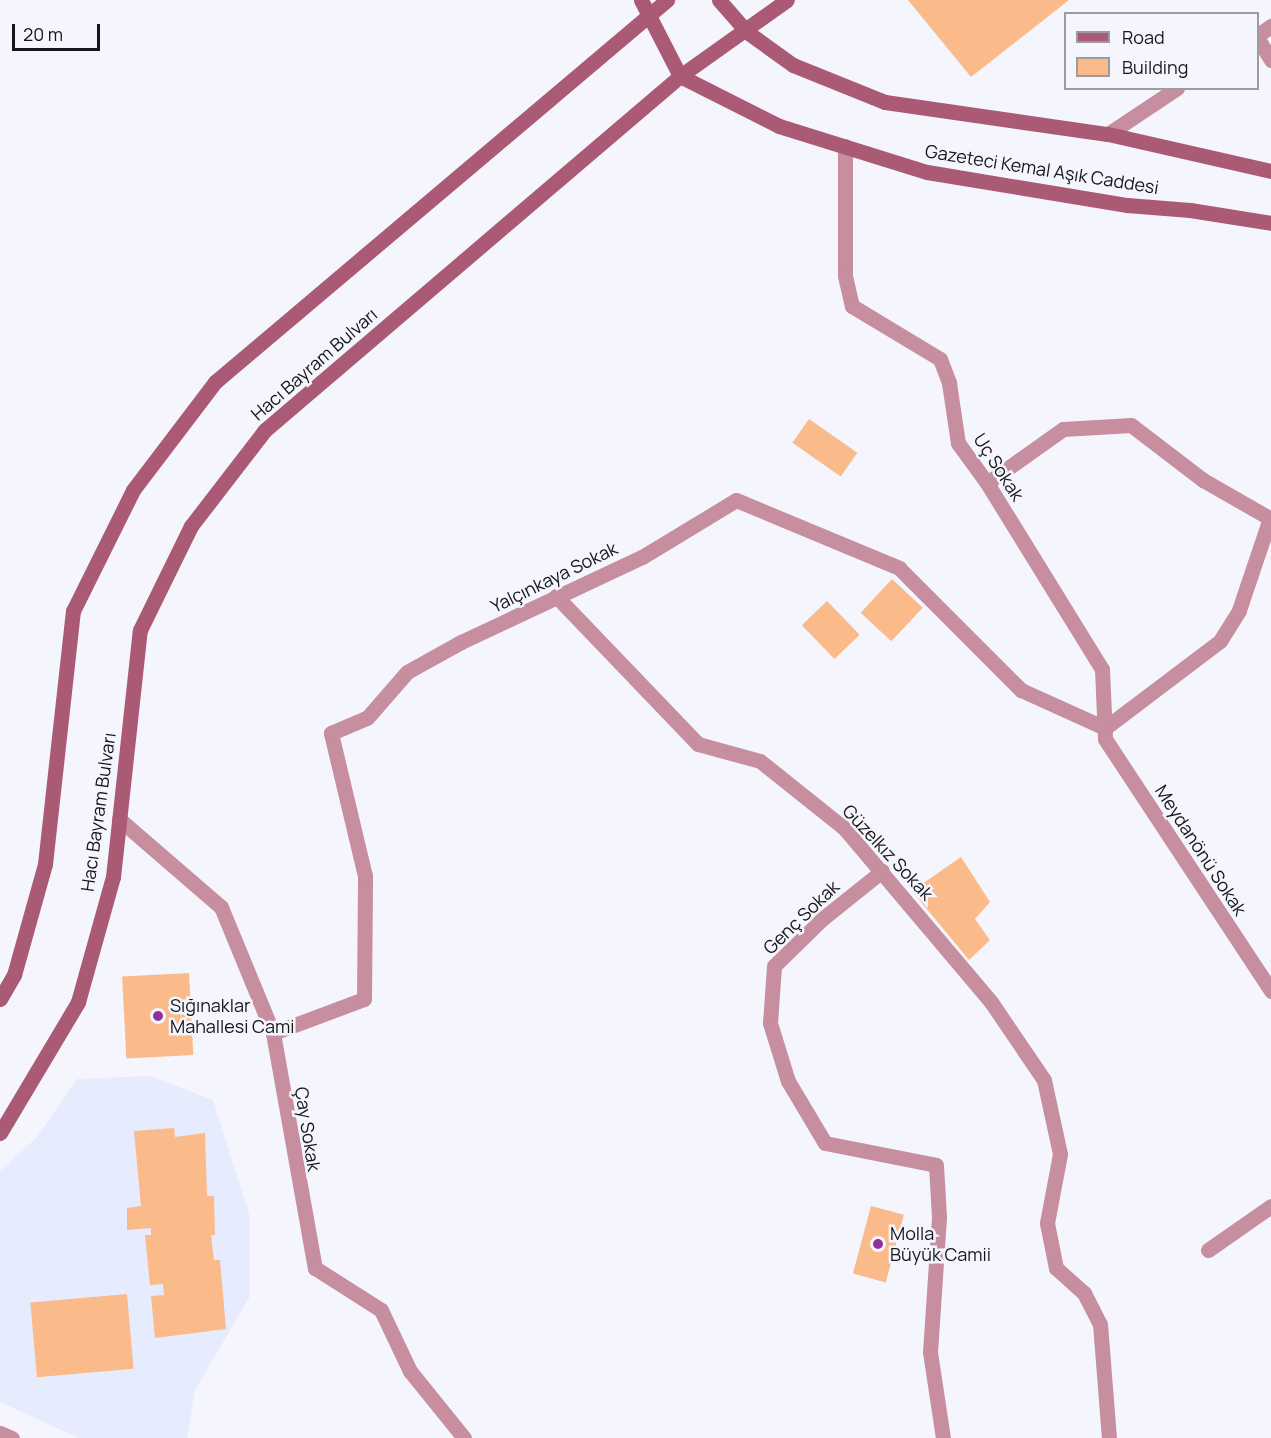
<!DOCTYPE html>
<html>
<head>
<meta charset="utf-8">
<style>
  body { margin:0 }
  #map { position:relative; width:1271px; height:1438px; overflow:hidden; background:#f4f5fd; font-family:Manrope,sans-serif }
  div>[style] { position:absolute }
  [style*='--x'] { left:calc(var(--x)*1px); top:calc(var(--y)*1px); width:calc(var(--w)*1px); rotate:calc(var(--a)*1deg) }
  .built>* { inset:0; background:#e7ebfe }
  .building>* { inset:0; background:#fbba8a; transform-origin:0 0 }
  .street>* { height:15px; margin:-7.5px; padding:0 7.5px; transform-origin:7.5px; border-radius:7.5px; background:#c68e9e }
  .secondary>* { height:15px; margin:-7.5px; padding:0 7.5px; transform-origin:7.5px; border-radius:7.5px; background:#aa5a75 }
  .dots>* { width:16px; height:16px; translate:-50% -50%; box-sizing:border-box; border:3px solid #f4f5fd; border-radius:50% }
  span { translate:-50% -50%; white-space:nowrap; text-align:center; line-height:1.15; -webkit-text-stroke:5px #f4f5fd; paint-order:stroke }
  .street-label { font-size:18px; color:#15151a }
  .poi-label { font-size:18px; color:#15151a }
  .left { translate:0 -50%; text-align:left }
  .legend { position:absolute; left:1064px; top:12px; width:195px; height:78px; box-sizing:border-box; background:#f4f5fd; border:2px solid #9b9ba2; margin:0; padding:8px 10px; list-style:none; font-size:18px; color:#15151a }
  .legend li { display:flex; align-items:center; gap:12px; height:30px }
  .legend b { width:30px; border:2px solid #9b9ba2 }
  .scale { position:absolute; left:12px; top:24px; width:88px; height:27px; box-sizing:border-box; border:3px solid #15151a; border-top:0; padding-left:8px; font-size:18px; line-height:21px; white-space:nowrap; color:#15151a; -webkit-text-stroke:4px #f4f5fd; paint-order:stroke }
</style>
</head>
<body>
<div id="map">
  <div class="built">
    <div style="clip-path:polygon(150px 1076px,213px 1100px,250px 1217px,250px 1296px,195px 1390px,187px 1438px,79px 1438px,0 1402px,0 1171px,36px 1138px,77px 1079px)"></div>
  </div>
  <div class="building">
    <div style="clip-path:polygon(908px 0,1069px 0,971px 77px)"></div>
    <div style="left:809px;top:419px;width:59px;height:29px;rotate:35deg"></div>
    <div style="left:892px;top:579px;width:42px;height:46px;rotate:43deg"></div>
    <div style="left:827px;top:601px;width:47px;height:35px;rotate:46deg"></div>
    <div style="clip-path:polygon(961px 857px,990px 902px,975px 919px,990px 940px,969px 960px,912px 891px)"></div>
    <div style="left:189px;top:973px;width:82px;height:67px;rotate:87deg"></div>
    <div style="clip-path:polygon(174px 1128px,175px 1137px,205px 1133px,207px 1196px,214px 1196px,215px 1235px,211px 1235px,214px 1260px,220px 1260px,226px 1329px,155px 1338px,151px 1296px,164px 1295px,163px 1284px,150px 1285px,145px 1235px,151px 1235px,151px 1228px,127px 1230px,127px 1208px,141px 1206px,134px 1131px)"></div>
    <div style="left:871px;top:1206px;width:34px;height:70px;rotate:15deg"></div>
    <div style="left:127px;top:1294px;width:75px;height:97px;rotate:85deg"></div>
  </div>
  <div class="street">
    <div style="--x:1258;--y:35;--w:16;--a:-35"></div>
    <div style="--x:1258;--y:39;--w:25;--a:58"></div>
    <div style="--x:1108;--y:134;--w:83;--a:-33.7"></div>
    <div style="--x:845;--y:146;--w:130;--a:90"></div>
    <div style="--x:845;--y:276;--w:31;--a:77"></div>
    <div style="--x:852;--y:306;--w:103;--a:31.1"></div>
    <div style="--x:940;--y:359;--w:26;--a:69"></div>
    <div style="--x:949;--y:383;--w:61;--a:81.5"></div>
    <div style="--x:958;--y:443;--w:49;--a:54.1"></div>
    <div style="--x:987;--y:483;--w:219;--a:58.3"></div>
    <div style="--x:1102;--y:669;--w:70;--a:87.5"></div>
    <div style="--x:1105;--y:739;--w:302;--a:56.6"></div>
    <div style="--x:987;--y:483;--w:93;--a:-35.4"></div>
    <div style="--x:1063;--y:429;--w:68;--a:-3.4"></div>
    <div style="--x:1131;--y:425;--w:91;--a:37.4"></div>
    <div style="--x:1203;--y:480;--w:78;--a:29.8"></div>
    <div style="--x:556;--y:596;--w:205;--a:46.2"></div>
    <div style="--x:698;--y:744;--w:64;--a:15.3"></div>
    <div style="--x:760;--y:761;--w:107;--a:38.6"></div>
    <div style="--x:844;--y:828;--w:228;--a:49.8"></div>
    <div style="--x:991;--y:1002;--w:94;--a:55.8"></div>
    <div style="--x:1044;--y:1080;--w:76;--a:77.8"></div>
    <div style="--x:1060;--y:1154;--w:70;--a:100.7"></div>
    <div style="--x:1047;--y:1223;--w:46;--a:78.7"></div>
    <div style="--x:1056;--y:1268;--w:38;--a:42"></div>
    <div style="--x:1084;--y:1293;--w:35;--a:63"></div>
    <div style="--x:1100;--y:1324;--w:114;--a:85.5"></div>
    <div style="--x:1105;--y:728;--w:144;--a:-37.1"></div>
    <div style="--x:1220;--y:641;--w:36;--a:-58"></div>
    <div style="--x:1239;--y:610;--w:97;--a:-71.4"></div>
    <div style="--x:119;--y:819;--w:135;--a:40.8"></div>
    <div style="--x:221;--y:907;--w:136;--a:67.6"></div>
    <div style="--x:273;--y:1033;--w:239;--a:79.9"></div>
    <div style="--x:315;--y:1268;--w:78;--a:32.5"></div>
    <div style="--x:381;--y:1310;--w:68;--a:64.6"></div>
    <div style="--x:410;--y:1371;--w:86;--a:51.1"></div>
    <div style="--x:882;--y:871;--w:77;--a:141.3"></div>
    <div style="--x:822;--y:919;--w:67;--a:135.6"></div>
    <div style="--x:774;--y:966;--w:57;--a:94"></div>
    <div style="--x:770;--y:1023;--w:61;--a:72.8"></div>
    <div style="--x:788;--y:1081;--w:72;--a:59.2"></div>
    <div style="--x:825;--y:1143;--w:113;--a:11.2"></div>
    <div style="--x:936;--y:1165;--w:52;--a:86.7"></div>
    <div style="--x:939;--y:1217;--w:135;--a:93.8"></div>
    <div style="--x:930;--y:1352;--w:87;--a:81.4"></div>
    <div style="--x:273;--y:1033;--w:97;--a:-20.5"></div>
    <div style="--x:364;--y:999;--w:123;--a:-89.5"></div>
    <div style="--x:365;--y:876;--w:147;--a:-103.4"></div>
    <div style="--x:331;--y:733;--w:39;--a:-23"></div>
    <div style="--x:367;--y:718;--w:61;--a:-49"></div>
    <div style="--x:407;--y:672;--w:62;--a:-29.1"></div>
    <div style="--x:461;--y:642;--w:200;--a:-25.2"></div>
    <div style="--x:642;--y:557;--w:110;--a:-31.2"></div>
    <div style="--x:736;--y:500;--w:177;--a:22.6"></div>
    <div style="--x:899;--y:568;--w:173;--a:45"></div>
    <div style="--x:1021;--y:690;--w:92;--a:24.3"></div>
    <div style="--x:1208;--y:1250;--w:77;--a:-34.9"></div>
    <div style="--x:0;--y:1433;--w:13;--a:23"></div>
  </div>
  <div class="secondary">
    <div style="--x:641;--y:0;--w:85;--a:62.8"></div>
    <div style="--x:719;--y:0;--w:43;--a:48.8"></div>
    <div style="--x:747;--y:32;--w:57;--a:35.7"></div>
    <div style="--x:793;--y:65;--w:99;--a:21.9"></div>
    <div style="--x:885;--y:102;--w:225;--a:8.2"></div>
    <div style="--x:1108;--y:134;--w:167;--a:12.8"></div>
    <div style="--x:680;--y:76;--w:111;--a:26.8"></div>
    <div style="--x:779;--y:126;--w:155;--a:17.3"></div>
    <div style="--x:927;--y:172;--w:203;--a:9.4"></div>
    <div style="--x:1127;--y:205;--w:63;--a:4.5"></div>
    <div style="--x:1190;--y:210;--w:82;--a:9.1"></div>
    <div style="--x:0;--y:999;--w:28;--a:-60"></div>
    <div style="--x:14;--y:975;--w:115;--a:-74.4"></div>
    <div style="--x:45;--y:864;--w:255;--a:-83.7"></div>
    <div style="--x:73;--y:611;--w:135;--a:-63.6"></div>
    <div style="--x:133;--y:490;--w:136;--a:-52.8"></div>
    <div style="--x:215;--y:382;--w:592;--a:-40.2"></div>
    <div style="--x:0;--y:1133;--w:152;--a:-59.2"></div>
    <div style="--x:78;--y:1002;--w:130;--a:-74.4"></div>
    <div style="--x:113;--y:877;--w:248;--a:-83.8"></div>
    <div style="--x:140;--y:630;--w:116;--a:-63.9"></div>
    <div style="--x:191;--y:526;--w:121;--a:-52.4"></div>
    <div style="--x:265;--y:430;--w:545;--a:-40.46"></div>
    <div style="--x:680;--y:76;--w:131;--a:-35.4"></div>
  </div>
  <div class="dots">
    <div style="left:158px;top:1016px;background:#91329b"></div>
    <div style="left:878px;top:1244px;background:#91329b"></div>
  </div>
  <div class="street-label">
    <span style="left:1042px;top:169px;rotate:9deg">Gazeteci Kemal Aşık Caddesi</span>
    <span style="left:314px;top:364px;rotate:-41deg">Hacı Bayram Bulvarı</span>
    <span style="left:999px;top:467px;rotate:57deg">Uç Sokak</span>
    <span style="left:554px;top:577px;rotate:-26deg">Yalçınkaya Sokak</span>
    <span style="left:98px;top:812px;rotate:-82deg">Hacı Bayram Bulvarı</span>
    <span style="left:1201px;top:850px;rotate:57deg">Meydanönü Sokak</span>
    <span style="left:888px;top:852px;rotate:47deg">Güzelkız Sokak</span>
    <span style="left:801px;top:917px;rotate:-44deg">Genç Sokak</span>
    <span style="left:308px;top:1129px;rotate:81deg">Çay Sokak</span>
  </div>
  <div class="poi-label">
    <span class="left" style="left:170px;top:1016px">Sığınaklar<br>Mahallesi Cami</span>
    <span class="left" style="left:890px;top:1244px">Molla<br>Büyük Camii</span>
  </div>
  <ul class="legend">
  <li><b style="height:8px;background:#aa5a75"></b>Road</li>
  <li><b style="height:16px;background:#fbba8a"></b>Building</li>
  </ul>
  <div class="scale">20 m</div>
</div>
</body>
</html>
